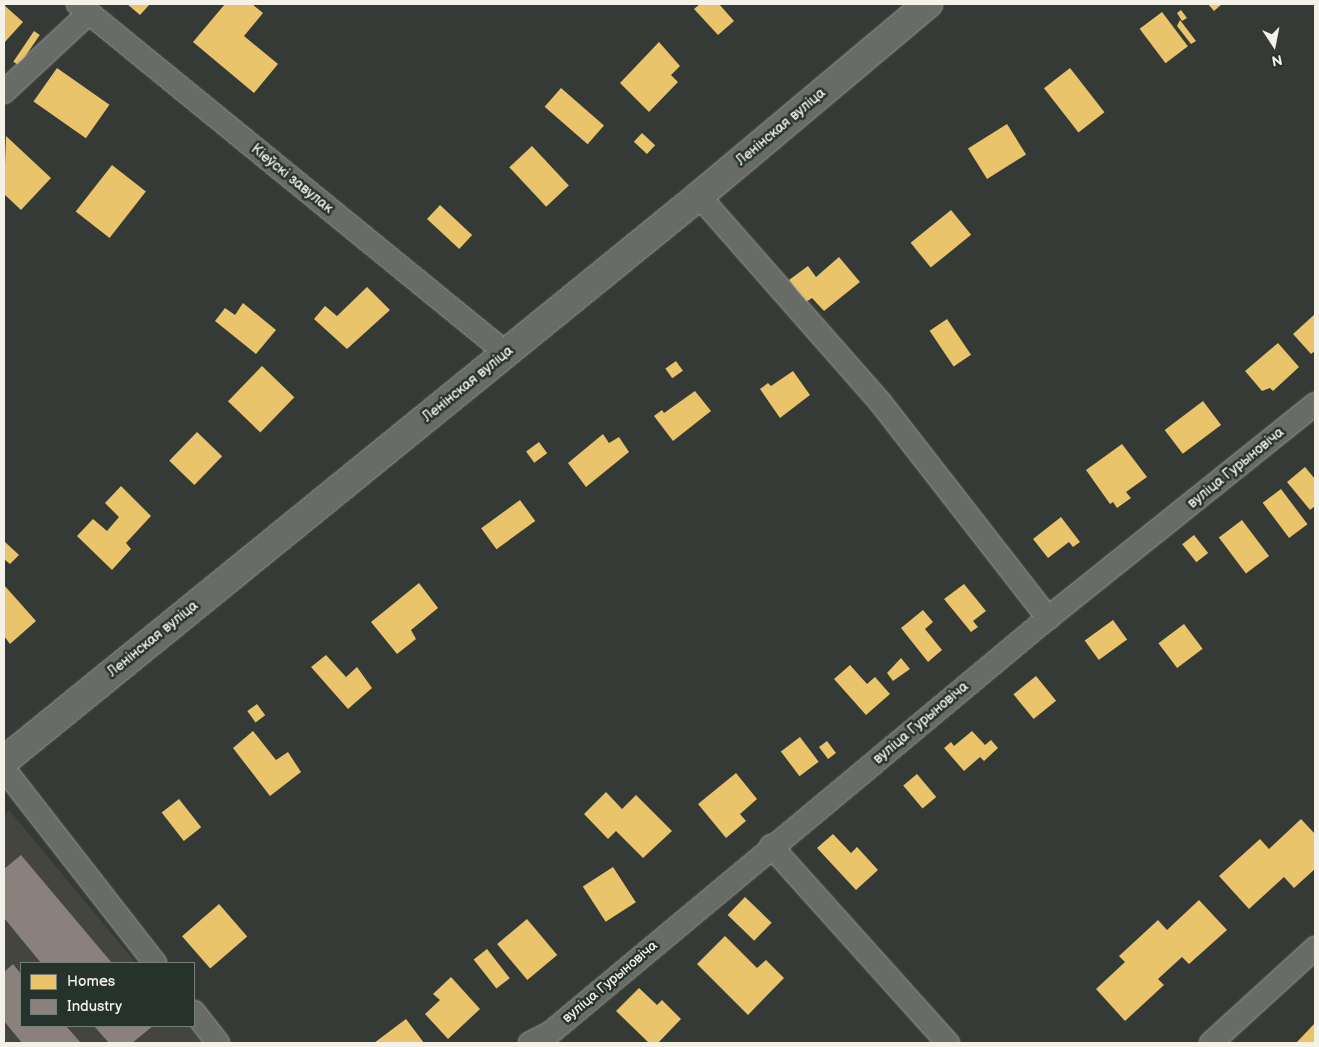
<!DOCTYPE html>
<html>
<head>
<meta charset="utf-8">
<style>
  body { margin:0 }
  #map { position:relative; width:1319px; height:1047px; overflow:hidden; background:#363a36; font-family:"Balsamiq Sans",sans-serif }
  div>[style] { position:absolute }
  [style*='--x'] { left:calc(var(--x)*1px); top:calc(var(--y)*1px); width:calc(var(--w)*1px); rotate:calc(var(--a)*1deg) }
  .built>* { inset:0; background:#43453e }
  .homes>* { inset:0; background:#e9c46a; transform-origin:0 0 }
  .industry>* { inset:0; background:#8a817c }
  .roads { filter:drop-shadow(0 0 1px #9c9e9a) drop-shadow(0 0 1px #9c9e9a) }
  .street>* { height:22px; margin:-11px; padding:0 11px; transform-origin:11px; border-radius:11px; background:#686b66 }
  .secondary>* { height:28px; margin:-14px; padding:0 14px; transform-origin:14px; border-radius:14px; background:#686b66 }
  span { translate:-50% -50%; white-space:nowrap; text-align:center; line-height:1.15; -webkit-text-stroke:5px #26332d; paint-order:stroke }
  .street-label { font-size:14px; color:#f4f1e8 }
  .frame { position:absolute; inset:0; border:5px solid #f4f1e8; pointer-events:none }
  .legend { position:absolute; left:20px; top:962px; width:175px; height:65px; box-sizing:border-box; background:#26332d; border:1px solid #787f78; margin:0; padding:6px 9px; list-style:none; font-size:15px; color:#f4f1e8 }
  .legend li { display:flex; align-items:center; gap:10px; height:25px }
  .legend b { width:25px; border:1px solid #787f78 }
  .north { position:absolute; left:1249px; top:20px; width:50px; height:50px; -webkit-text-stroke:4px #26332d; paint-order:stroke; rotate:169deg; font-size:14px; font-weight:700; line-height:20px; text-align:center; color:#f4f1e8 }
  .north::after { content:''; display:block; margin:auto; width:18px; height:22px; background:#f4f1e8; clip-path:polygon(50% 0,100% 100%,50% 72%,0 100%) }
</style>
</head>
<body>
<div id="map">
  <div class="built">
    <div style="clip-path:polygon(9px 810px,136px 963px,21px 963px,21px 1026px,188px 1026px,203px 1043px,4px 1043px,4px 815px)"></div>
  </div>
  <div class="homes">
    <div style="clip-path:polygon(127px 4px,150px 4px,140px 15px)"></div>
    <div style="clip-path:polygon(225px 4px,252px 4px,263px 13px,244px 36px,278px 64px,254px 93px,193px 42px)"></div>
    <div style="clip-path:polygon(700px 4px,719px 4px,734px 21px,718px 35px,694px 9px)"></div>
    <div style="clip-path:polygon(1208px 4px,1222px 4px,1214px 11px)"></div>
    <div style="clip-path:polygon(4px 5px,23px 22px,4px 43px)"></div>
    <div style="clip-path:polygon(1181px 10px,1187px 18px,1182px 21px,1177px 13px)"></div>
    <div style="left:1162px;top:12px;width:43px;height:28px;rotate:53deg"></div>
    <div style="clip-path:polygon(1180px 20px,1196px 41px,1191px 44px,1177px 26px)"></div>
    <div style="left:34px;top:31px;width:7px;height:37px;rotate:34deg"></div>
    <div style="clip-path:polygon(659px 42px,680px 66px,671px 75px,678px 82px,649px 112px,620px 83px)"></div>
    <div style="left:57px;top:68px;width:64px;height:41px;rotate:35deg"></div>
    <div style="left:1070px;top:68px;width:56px;height:33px;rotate:52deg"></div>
    <div style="left:561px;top:88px;width:57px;height:25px;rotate:41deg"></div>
    <div style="left:1007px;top:124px;width:36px;height:46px;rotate:58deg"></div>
    <div style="left:642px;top:133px;width:18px;height:12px;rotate:43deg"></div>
    <div style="clip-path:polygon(6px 136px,51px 178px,21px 210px,4px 194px)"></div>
    <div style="left:532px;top:146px;width:54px;height:31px;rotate:47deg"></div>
    <div style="left:112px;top:165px;width:43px;height:59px;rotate:38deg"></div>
    <div style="left:440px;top:205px;width:44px;height:19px;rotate:43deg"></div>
    <div style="left:951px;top:210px;width:32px;height:52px;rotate:51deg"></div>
    <div style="clip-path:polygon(839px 257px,860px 282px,824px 311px,812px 298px,806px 302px,789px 280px,808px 266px,816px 277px)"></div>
    <div style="clip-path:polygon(367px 287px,390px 310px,347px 349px,314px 319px,325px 306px,337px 316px)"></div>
    <div style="clip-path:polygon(243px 303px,276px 330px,256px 354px,215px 321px,225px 308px,235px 315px)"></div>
    <div style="clip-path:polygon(1315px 314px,1315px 351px,1311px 354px,1293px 334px)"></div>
    <div style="left:947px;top:319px;width:43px;height:21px;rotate:56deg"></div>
    <div style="clip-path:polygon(1278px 343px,1299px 367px,1273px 391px,1270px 388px,1262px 391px,1245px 371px)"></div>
    <div style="left:676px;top:361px;width:12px;height:13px;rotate:55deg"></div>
    <div style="left:262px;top:366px;width:45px;height:49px;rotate:44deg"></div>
    <div style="clip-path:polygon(793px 371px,810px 395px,780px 418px,760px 389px,768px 383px,771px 386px)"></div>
    <div style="clip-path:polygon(695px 391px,711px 411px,673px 441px,654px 416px,662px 410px,664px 413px)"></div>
    <div style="left:1203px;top:401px;width:30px;height:48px;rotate:53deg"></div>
    <div style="left:197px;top:432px;width:35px;height:40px;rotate:44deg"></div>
    <div style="clip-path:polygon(603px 434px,609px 443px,619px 437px,629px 452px,586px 487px,568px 463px)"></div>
    <div style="left:539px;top:442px;width:14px;height:16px;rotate:54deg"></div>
    <div style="clip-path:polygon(1122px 444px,1147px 477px,1126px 492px,1131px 498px,1117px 508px,1113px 502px,1110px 504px,1086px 470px)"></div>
    <div style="clip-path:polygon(1305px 467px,1315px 479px,1315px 506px,1310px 510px,1287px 482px)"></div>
    <div style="clip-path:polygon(121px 486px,151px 516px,126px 543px,131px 549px,112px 570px,77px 536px,93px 519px,107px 531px,119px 517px,105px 503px)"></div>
    <div style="left:1281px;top:489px;width:44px;height:23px;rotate:53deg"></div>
    <div style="left:520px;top:500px;width:26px;height:48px;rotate:54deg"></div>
    <div style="clip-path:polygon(1061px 517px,1080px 542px,1073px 547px,1069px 542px,1048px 558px,1033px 539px)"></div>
    <div style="left:1242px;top:520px;width:45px;height:29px;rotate:53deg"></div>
    <div style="left:1194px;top:535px;width:23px;height:15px;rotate:52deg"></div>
    <div style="clip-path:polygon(4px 541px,19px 555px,10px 564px,4px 559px)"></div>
    <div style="clip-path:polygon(419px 583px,438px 608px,411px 630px,416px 639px,397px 654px,371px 622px)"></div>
    <div style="clip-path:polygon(964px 584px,986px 611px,973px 621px,978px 627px,971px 632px,944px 599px)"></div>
    <div style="clip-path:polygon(4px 585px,36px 621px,10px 644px,4px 636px)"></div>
    <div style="clip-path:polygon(923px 610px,933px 622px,925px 629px,942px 650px,928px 662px,901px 628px)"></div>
    <div style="left:1113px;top:620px;width:24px;height:35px;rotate:54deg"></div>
    <div style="left:1184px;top:624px;width:31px;height:32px;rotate:53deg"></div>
    <div style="clip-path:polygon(326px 655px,346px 677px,357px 667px,372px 688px,348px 709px,311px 667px)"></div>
    <div style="clip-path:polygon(901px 658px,910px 669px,893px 681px,887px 673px)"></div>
    <div style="clip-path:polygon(850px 665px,867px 684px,875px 677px,890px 694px,866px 715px,834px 679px)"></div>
    <div style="left:1036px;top:676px;width:32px;height:29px;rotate:51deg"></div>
    <div style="left:257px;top:704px;width:14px;height:12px;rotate:54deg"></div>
    <div style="clip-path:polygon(253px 731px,276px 760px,288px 752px,301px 772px,270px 796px,233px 748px)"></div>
    <div style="clip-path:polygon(972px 731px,985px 745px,991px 740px,998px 748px,984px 761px,980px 757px,964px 771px,944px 748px,951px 742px,954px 746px)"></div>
    <div style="left:800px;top:737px;width:31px;height:24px;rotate:53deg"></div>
    <div style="left:827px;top:741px;width:15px;height:10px;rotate:53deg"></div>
    <div style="clip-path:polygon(736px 773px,757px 799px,740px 814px,746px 821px,726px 838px,698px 804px)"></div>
    <div style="left:917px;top:774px;width:30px;height:18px;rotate:50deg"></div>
    <div style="clip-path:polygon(606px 792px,622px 809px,636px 795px,672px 831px,643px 858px,616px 831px,608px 839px,584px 814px)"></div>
    <div style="left:179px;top:799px;width:36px;height:22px;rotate:52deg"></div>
    <div style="clip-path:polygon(1301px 819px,1315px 834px,1315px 869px,1294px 888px,1284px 877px,1249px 909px,1219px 876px,1260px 839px,1269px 849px)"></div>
    <div style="clip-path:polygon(833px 834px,851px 853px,857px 847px,878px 870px,856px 890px,817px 848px)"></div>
    <div style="left:613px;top:867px;width:42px;height:36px;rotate:57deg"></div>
    <div style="left:745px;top:897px;width:37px;height:25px;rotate:44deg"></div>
    <div style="clip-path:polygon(1199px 900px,1227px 930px,1189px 964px,1182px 957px,1158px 979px,1164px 985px,1125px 1021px,1096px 989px,1125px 962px,1119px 956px,1158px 920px,1167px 930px)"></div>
    <div style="left:219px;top:904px;width:43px;height:49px;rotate:49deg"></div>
    <div style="left:527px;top:919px;width:47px;height:39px;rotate:50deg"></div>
    <div style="clip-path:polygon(725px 936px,757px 968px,766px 960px,784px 978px,748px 1015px,697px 964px)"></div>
    <div style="left:487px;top:949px;width:37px;height:17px;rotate:52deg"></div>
    <div style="clip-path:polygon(451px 977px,480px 1009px,448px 1039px,425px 1014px,440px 1000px,433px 994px)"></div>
    <div style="clip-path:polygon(639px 988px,657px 1005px,662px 1000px,681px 1019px,658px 1043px,649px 1043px,616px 1011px)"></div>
    <div style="clip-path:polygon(406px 1019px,424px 1043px,374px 1043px)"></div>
    <div style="clip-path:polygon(1315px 1023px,1315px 1043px,1299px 1043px,1297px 1042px)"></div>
  </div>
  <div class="industry">
    <div style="clip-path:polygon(21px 855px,112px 963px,41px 963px,4px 918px,4px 869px)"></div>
    <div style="clip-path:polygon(13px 964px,21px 974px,21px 1026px,66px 1026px,81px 1043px,22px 1043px,4px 1021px,4px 972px)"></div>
    <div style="clip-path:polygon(94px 1026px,153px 1026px,132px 1043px,109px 1043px)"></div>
  </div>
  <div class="roads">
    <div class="street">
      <div style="--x:78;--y:4;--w:552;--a:39.19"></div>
      <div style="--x:4;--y:92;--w:115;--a:-42.9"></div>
      <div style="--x:699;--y:196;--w:274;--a:48.7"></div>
      <div style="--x:880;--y:402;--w:274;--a:52.1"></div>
      <div style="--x:4;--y:769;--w:246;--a:52.1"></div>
      <div style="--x:771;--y:846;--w:265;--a:48.1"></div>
      <div style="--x:194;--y:1012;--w:39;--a:52"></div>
      <div style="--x:530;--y:1043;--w:22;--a:-27"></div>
      <div style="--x:550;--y:1033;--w:648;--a:-39.81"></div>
      <div style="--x:1048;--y:618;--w:342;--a:-38.7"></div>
      <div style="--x:1211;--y:1043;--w:141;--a:-42.4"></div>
    </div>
    <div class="secondary">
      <div style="--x:4;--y:761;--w:896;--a:-39.11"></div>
      <div style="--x:699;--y:196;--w:299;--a:-40"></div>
    </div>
  </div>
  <div class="street-label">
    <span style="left:781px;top:127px;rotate:-40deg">Ленінская вуліца</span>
    <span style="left:292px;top:179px;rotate:39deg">Кіеўскі завулак</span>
    <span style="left:468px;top:384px;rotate:-39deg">Ленінская вуліца</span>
    <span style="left:1236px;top:468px;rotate:-39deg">вуліца Гурыновіча</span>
    <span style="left:153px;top:639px;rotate:-39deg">Ленінская вуліца</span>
    <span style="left:921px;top:723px;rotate:-40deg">вуліца Гурыновіча</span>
    <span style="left:610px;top:982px;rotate:-40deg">вуліца Гурыновіча</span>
  </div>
  <div class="frame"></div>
  <ul class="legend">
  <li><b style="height:14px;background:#e9c46a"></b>Homes</li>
  <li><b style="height:14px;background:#8a817c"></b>Industry</li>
  </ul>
  <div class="north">N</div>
</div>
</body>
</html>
